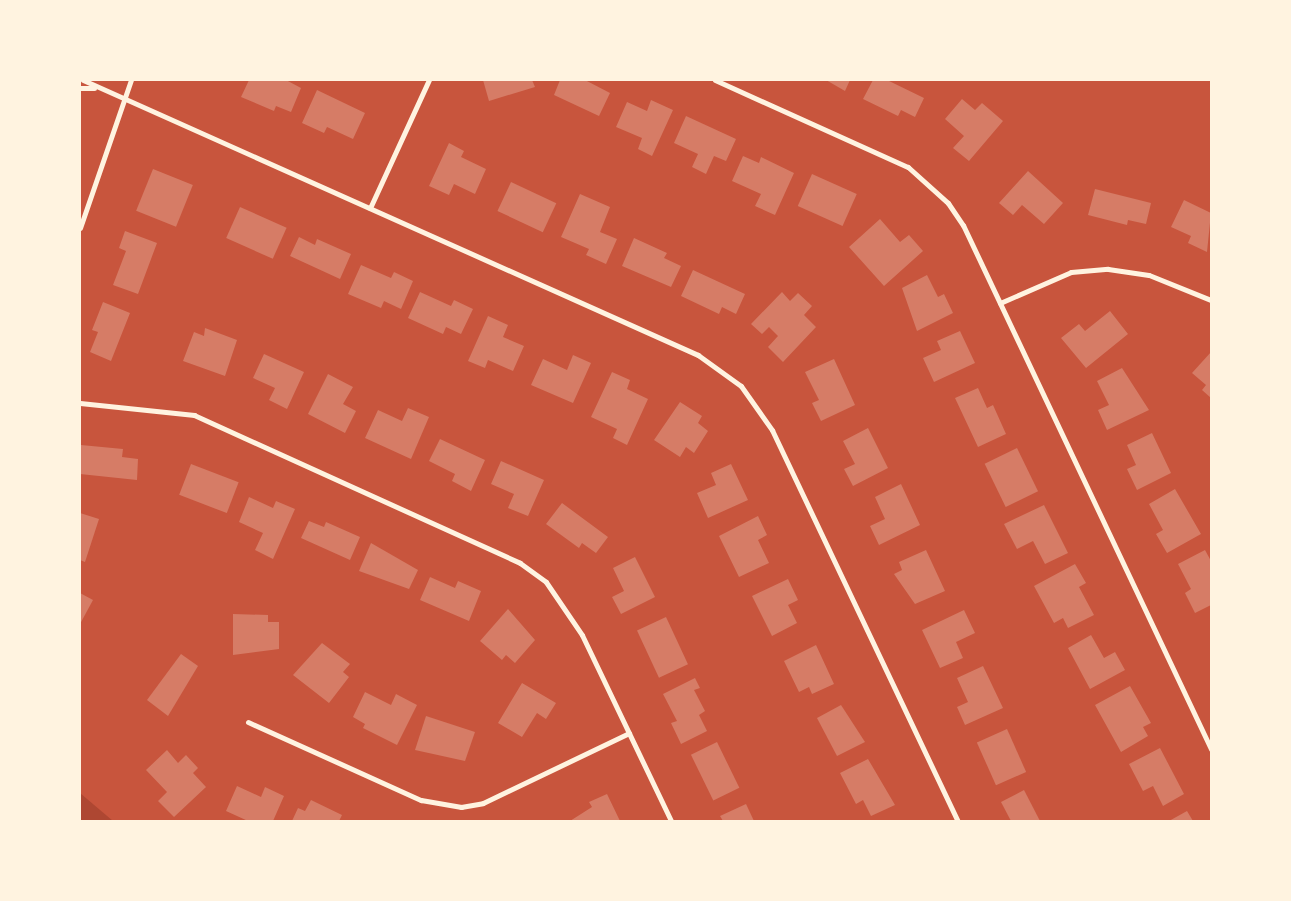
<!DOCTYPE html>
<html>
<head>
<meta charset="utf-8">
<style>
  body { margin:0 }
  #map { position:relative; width:1291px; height:901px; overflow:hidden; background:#c8553d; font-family:Bitter,serif }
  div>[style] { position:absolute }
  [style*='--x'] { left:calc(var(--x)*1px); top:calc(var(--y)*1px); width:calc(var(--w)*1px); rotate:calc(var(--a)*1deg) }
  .green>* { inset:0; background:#ae4732 }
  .building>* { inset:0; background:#d67c66; transform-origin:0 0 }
  .minor>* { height:5px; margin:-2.5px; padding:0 2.5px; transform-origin:2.5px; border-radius:2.5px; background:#fff3e0 }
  span { translate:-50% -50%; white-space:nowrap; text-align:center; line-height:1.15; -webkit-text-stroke:4.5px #fff3e0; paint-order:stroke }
  .frame { position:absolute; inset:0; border:81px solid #fff3e0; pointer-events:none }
</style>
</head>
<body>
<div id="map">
  <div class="green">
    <div style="clip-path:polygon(80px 793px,113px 821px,80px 821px)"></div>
  </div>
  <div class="building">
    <div style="clip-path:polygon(249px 80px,286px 80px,301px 88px,291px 112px,276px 106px,274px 111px,241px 97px)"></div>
    <div style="clip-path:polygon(483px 80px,532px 80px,535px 87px,489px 101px)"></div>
    <div style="clip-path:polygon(560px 80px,585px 80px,610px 93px,599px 116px,554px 95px)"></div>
    <div style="clip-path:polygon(826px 80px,850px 80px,845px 91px)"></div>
    <div style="clip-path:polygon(873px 80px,887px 80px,924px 98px,915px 117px,901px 110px,898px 116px,863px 99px)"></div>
    <div style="clip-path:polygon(317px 90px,365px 113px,353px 139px,327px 127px,324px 133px,302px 123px)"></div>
    <div style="clip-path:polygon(962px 99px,975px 110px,982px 103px,1003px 121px,969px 161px,953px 148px,964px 136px,945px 119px)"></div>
    <div style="clip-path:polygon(651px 100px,673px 110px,652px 156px,638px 149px,642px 138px,616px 127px,627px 102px,647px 111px)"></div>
    <div style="clip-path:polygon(686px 116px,736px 139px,726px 161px,714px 156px,706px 174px,692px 167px,698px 154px,674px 143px)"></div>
    <div style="clip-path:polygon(449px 143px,464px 151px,461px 157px,486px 169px,475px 194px,454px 184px,449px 195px,429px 186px)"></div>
    <div style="clip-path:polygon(743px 156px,759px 163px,761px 157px,794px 173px,775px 215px,755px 206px,761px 194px,732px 181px)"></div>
    <div style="left:153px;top:169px;width:43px;height:45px;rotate:22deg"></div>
    <div style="clip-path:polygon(1028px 171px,1063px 203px,1044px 224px,1022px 205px,1013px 215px,999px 203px)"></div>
    <div style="left:812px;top:174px;width:49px;height:35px;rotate:24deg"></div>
    <div style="left:511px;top:182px;width:50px;height:32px;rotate:25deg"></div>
    <div style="clip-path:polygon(1095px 189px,1151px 203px,1146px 224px,1128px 220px,1127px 225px,1088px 215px)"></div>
    <div style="clip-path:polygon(580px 194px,610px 207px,600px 232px,617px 239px,606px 264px,586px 255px,589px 249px,561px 237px)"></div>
    <div style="clip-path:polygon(1184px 200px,1211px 213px,1207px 252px,1188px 243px,1191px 236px,1171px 227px)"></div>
    <div style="left:240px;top:207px;width:51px;height:34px;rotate:24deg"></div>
    <div style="clip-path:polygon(880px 219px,900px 242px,909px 235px,923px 251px,884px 286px,849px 247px)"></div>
    <div style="clip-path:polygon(125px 231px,157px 243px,138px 294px,113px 285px,126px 251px,119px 248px)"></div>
    <div style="clip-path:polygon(299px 237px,315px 245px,317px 239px,351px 254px,340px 279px,290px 256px)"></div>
    <div style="clip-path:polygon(634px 238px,667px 253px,664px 258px,681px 266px,671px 287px,622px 266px)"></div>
    <div style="clip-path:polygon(361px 265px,391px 278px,394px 272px,413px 281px,401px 309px,384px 301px,381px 308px,348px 294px)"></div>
    <div style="clip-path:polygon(693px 270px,745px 294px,736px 314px,722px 307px,719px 314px,681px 296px)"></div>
    <div style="clip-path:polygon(927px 275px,938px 297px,944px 294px,953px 313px,917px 331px,902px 288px)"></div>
    <div style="clip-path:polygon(420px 292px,451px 306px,454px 300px,473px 309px,461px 334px,446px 327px,443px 334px,408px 318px)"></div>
    <div style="clip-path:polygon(782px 292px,790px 301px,798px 293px,812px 306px,804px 315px,816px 327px,783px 362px,768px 347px,778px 336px,769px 327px,762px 334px,751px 324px)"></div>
    <div style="clip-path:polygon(103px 302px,130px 313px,111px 361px,90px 352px,98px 332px,92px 330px)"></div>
    <div style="clip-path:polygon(1110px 311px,1128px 334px,1086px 368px,1061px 338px,1079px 324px,1085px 331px)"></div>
    <div style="clip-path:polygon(488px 316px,508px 325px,503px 337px,524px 346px,513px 371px,488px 360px,485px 368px,468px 361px)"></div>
    <div style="clip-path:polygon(205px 328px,237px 340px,225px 376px,183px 361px,194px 332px,204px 336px)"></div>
    <div style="clip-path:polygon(960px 331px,975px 363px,934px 382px,923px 358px,941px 350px,937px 341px)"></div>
    <div style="clip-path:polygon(1211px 352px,1211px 398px,1202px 390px,1206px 385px,1192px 373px)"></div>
    <div style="clip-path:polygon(264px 354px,304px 372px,287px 409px,269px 400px,275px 388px,253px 378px)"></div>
    <div style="clip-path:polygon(573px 355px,591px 363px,573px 403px,531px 385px,543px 359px,567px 370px)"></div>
    <div style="clip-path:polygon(834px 359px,855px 405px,821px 421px,812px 403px,819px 400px,805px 372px)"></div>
    <div style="clip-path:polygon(1122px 368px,1149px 410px,1107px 430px,1098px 410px,1109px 405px,1097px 381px)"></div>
    <div style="clip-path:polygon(612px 372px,630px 380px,627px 389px,648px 399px,627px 445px,613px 438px,617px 429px,591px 417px)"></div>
    <div style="clip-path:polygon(328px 374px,353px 387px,343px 404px,356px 411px,345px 433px,308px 414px)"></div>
    <div style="clip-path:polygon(978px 388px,987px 408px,993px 405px,1006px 434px,978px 447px,955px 398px)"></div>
    <div style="clip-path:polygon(680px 402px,702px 416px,698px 423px,708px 431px,694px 453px,686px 447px,680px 457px,654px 440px)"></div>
    <div style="clip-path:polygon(408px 408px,429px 417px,411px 459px,365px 438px,378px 410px,402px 421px)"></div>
    <div style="clip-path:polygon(868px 428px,888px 468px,853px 486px,844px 469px,855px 464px,843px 441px)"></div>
    <div style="clip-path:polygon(1152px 433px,1171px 473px,1137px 490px,1127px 469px,1136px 465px,1127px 445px)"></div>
    <div style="clip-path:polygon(440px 439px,485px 460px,471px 491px,452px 481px,455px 474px,429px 461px)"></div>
    <div style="clip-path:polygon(81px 445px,123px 449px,122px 457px,138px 459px,137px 480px,80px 474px)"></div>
    <div style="left:1017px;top:448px;width:48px;height:36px;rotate:64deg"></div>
    <div style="clip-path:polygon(501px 461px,544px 480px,528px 516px,508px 508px,514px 494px,491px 484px)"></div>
    <div style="left:191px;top:464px;width:51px;height:33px;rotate:21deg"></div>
    <div style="clip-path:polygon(731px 464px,748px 500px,708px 518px,697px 493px,716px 485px,711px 473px)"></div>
    <div style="clip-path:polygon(901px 484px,920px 525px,879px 545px,870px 526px,885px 519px,875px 497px)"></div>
    <div style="clip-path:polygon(1175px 489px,1201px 534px,1167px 553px,1156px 534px,1163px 530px,1149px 504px)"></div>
    <div style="clip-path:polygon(249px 497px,273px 508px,276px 501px,295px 509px,273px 559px,255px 550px,263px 533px,239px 522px)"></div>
    <div style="clip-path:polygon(562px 503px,608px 537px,596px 553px,582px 543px,579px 548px,546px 524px)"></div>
    <div style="clip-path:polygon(1044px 505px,1068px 553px,1045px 564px,1033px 541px,1017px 549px,1004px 524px)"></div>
    <div style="clip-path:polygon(80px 513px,99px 519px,85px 562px,80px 560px)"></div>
    <div style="clip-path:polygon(758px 516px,767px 535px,758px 540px,769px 563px,739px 577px,719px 536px)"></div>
    <div style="clip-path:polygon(309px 521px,324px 527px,326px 522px,360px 537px,350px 560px,301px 538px)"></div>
    <div style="clip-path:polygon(371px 543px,418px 570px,409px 589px,359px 571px)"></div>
    <div style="clip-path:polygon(926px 550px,945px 591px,915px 604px,894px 574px,902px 570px,899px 562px)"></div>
    <div style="clip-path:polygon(1205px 550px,1211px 561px,1211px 605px,1195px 613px,1185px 593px,1191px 589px,1178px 564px)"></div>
    <div style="clip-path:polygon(635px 557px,655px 597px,621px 614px,612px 597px,624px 591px,613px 568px)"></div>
    <div style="clip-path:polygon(1075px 564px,1086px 583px,1079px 587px,1094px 615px,1068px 628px,1063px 618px,1054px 623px,1034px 586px)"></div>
    <div style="clip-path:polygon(430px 577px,455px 588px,458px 581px,481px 591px,469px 621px,420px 600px)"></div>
    <div style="clip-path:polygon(788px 579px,798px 600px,788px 605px,797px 623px,772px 636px,752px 596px)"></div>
    <div style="clip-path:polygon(80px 593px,93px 600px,80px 624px)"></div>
    <div style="clip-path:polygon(508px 609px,535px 640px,515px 663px,506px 655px,502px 660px,480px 641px)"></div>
    <div style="clip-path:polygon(964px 610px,975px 633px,956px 642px,963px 658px,940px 668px,922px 630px)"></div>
    <div style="clip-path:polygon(233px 614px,268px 615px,268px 622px,279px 622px,279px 649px,233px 655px)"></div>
    <div style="left:666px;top:617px;width:52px;height:32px;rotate:65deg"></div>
    <div style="clip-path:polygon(1091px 635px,1104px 658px,1115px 652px,1125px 670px,1090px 689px,1068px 648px)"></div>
    <div style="clip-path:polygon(322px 643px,350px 664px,343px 672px,349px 677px,329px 703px,293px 675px)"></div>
    <div style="clip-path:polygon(816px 645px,834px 684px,812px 694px,809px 687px,799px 692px,784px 661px)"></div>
    <div style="clip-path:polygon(181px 654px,198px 666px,168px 716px,147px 700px)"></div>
    <div style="clip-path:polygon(983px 666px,1003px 708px,965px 725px,957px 707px,968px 702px,957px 678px)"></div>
    <div style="clip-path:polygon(695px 678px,700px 688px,694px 690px,705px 711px,699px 715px,707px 731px,681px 744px,671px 723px,677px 721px,663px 694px)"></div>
    <div style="clip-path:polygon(522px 683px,556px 703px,546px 719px,537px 713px,522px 737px,498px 723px)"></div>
    <div style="clip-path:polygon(1130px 686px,1151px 723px,1143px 727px,1148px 736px,1121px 752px,1095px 705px)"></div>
    <div style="clip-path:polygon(365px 692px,391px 705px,396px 694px,417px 705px,397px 745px,363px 728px,365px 724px,353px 717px)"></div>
    <div style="clip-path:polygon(841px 705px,865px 742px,837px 756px,817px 718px)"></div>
    <div style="clip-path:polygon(426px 716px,475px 732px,465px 761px,415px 750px)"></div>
    <div style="left:1007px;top:729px;width:47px;height:33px;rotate:66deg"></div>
    <div style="left:717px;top:742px;width:51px;height:29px;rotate:64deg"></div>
    <div style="clip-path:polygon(1160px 748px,1184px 794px,1163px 806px,1153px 786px,1143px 791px,1129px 764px)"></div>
    <div style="clip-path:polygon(167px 750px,178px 763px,186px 755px,198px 768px,193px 773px,206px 787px,174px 817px,158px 801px,167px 792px,146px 770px)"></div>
    <div style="clip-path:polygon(868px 759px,895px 805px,871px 816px,863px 800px,856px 804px,840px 773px)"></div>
    <div style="clip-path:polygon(237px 786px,261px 797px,265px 787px,284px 796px,273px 821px,248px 821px,226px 811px)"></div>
    <div style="clip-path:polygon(1024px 790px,1040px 821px,1011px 821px,1001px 802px)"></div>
    <div style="clip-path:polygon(607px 794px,620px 821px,570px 821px,592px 807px,589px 802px)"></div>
    <div style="clip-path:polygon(311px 800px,342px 815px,339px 821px,292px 821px,298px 808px,305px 811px)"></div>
    <div style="clip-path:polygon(746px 804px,754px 821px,723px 821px,720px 816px)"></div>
    <div style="clip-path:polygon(1187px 811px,1193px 821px,1169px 821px)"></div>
  </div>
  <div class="minor">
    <div style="--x:83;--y:80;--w:674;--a:24.09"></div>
    <div style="--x:698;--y:355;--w:53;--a:35.8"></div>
    <div style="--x:741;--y:386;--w:54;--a:54.8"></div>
    <div style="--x:772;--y:430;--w:433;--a:64.6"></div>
    <div style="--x:715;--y:80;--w:212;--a:24.3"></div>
    <div style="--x:908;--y:167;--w:54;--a:42"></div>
    <div style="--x:948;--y:203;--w:27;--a:56"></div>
    <div style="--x:963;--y:225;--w:580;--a:64.67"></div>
    <div style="--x:80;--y:88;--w:14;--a:0"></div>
    <div style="--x:370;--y:208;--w:141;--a:-65.3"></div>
    <div style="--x:80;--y:228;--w:157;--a:-71"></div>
    <div style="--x:1000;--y:303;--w:77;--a:-23.6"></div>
    <div style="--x:1071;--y:272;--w:37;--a:-5"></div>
    <div style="--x:1108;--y:269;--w:41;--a:8.3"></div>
    <div style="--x:1149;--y:275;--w:67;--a:22"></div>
    <div style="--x:80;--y:403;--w:115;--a:6"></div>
    <div style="--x:194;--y:415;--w:358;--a:24.4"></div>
    <div style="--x:520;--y:563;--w:32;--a:36"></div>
    <div style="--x:546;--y:582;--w:64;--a:55.8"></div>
    <div style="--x:582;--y:635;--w:206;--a:64.4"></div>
    <div style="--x:248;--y:722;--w:190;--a:24.3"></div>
    <div style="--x:421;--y:800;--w:41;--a:9.9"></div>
    <div style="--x:461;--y:807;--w:22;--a:-10"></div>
    <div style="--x:483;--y:803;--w:162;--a:-25.6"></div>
  </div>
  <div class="frame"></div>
</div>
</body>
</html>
